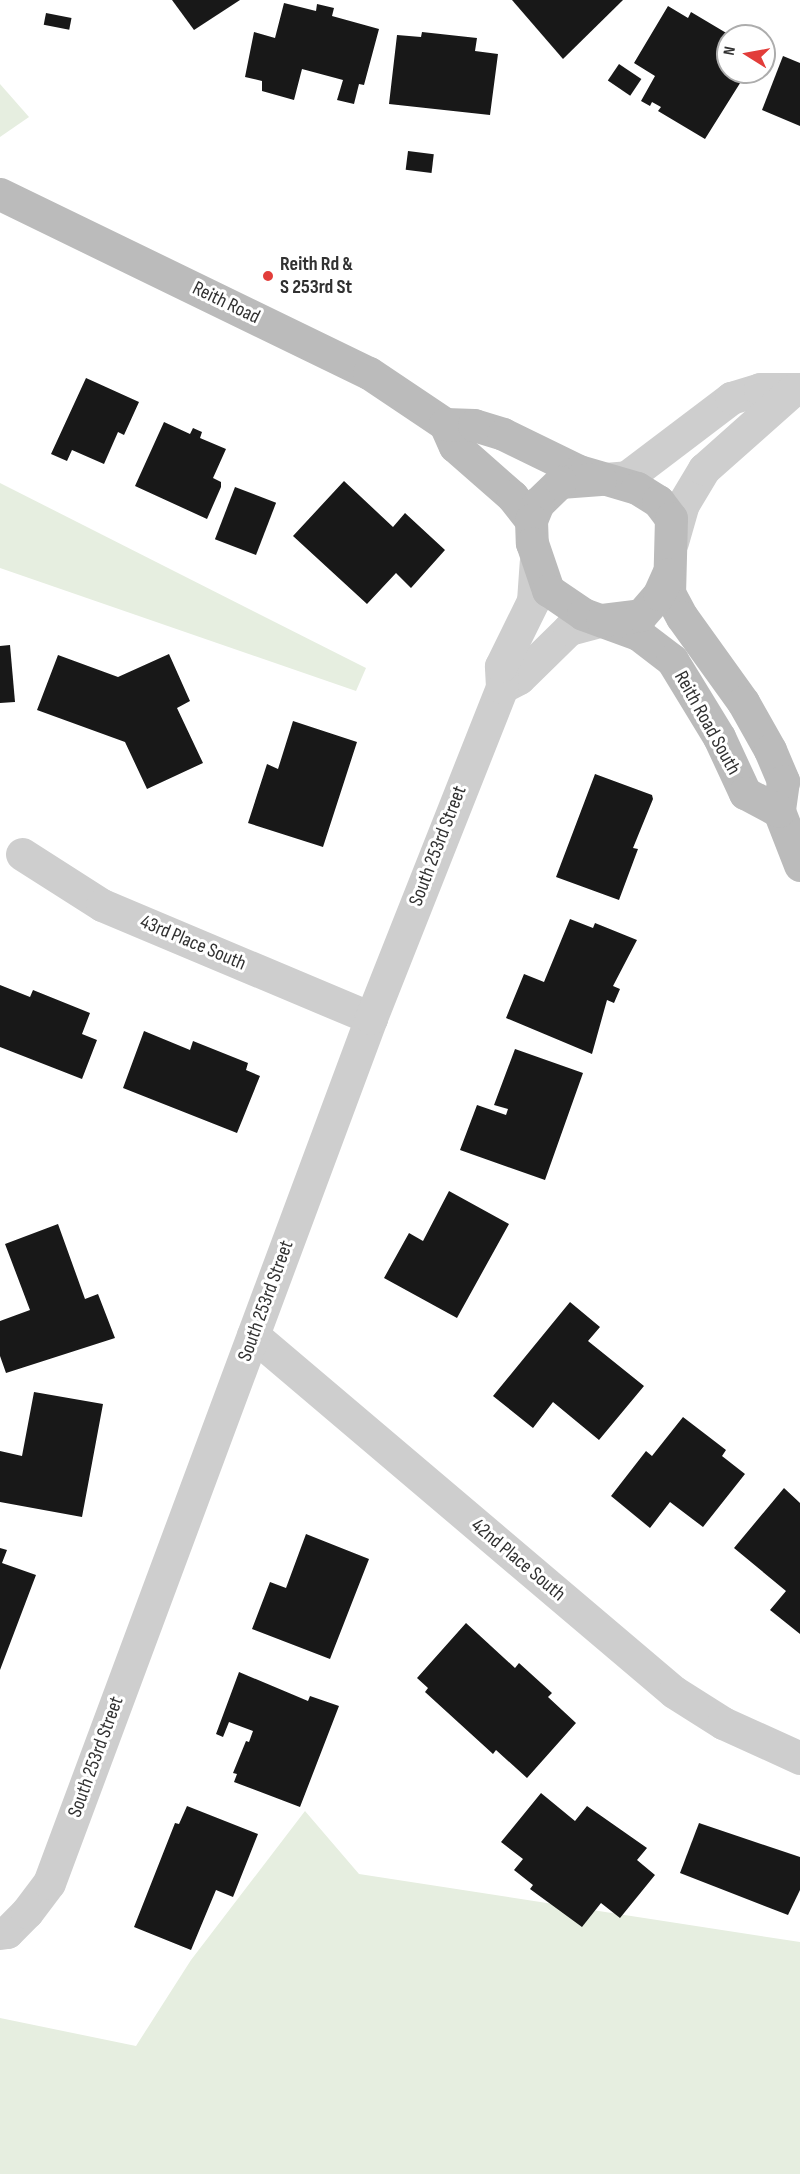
<!DOCTYPE html>
<html>
<head>
<meta charset="utf-8">
<style>
  body { margin:0 }
  #map { position:relative; width:800px; height:2174px; overflow:hidden; background:#fff; font-family:"Sofia Sans Condensed",sans-serif }
  div>[style] { position:absolute }
  [style*='--x'] { left:calc(var(--x)*1px); top:calc(var(--y)*1px); width:calc(var(--w)*1px); rotate:calc(var(--a)*1deg) }
  .green>* { inset:0; background:#e6eee0 }
  .building>* { inset:0; background:#181818; transform-origin:0 0 }
  .minor>* { height:33px; margin:-16.5px; padding:0 16.5px; transform-origin:16.5px; border-radius:16.5px; background:#cecece }
  .tertiary>* { height:33px; margin:-16.5px; padding:0 16.5px; transform-origin:16.5px; border-radius:16.5px; background:#cecece }
  .secondary>* { height:33px; margin:-16.5px; padding:0 16.5px; transform-origin:16.5px; border-radius:16.5px; background:#bbb }
  .dots>* { width:16px; height:16px; translate:-50% -50%; box-sizing:border-box; border:3px solid #fff; border-radius:50% }
  span { translate:-50% -50%; white-space:nowrap; text-align:center; line-height:1.15; -webkit-text-stroke:6px #fff; paint-order:stroke }
  .poi-label { font-size:20px; color:#313131; font-weight:700 }
  .left { translate:0 -50%; text-align:left }
  .street-label { font-size:20px; color:#313131 }
  .north { position:absolute; left:716px; top:24px; width:60px; height:60px; box-sizing:border-box; background:#fff; border:2px solid #adadad; border-radius:50%; rotate:281deg; font-size:16px; font-weight:700; line-height:24px; text-align:center; color:#313131 }
  .north::after { content:''; display:block; margin:auto; width:21px; height:27px; background:#e23d3a; clip-path:polygon(50% 0,100% 100%,50% 72%,0 100%) }
</style>
</head>
<body>
<div id="map">
  <div class="green">
    <div style="clip-path:polygon(0 84px,29px 117px,0 137px)"></div>
    <div style="clip-path:polygon(0 483px,366px 668px,356px 691px,0 568px)"></div>
    <div style="clip-path:polygon(305px 1811px,359px 1874px,800px 1942px,800px 2174px,0 2174px,0 2018px,136px 2046px,191px 1960px)"></div>
  </div>
  <div class="building">
    <div style="clip-path:polygon(172px 0,240px 0,194px 30px)"></div>
    <div style="clip-path:polygon(512px 0,623px 0,563px 59px)"></div>
    <div style="clip-path:polygon(284px 3px,316px 11px,317px 4px,334px 8px,332px 16px,379px 29px,364px 85px,359px 84px,354px 104px,337px 100px,343px 80px,302px 69px,294px 100px,262px 91px,262px 81px,245px 77px,254px 32px,275px 38px)"></div>
    <div style="clip-path:polygon(668px 6px,688px 18px,691px 12px,728px 34px,728px 72px,747px 72px,705px 139px,658px 111px,661px 107px,652px 102px,650px 106px,641px 101px,655px 76px,634px 63px)"></div>
    <div style="left:46px;top:13px;width:26px;height:12px;rotate:11deg"></div>
    <div style="clip-path:polygon(422px 32px,477px 38px,475px 51px,498px 54px,490px 115px,389px 104px,397px 35px,421px 37px)"></div>
    <div style="clip-path:polygon(783px 56px,800px 63px,800px 126px,762px 110px)"></div>
    <div style="left:619px;top:64px;width:27px;height:20px;rotate:34deg"></div>
    <div style="left:408px;top:151px;width:26px;height:19px;rotate:7deg"></div>
    <div style="clip-path:polygon(86px 378px,139px 402px,124px 435px,118px 432px,104px 464px,72px 450px,67px 461px,51px 454px)"></div>
    <div style="clip-path:polygon(164px 422px,190px 434px,193px 428px,202px 432px,200px 438px,226px 449px,213px 478px,221px 482px,221px 487px,207px 519px,135px 486px)"></div>
    <div style="clip-path:polygon(344px 481px,393px 527px,405px 513px,445px 550px,411px 588px,396px 573px,367px 604px,293px 536px)"></div>
    <div style="left:235px;top:487px;width:44px;height:56px;rotate:21deg"></div>
    <div style="clip-path:polygon(10px 645px,15px 702px,0 703px,0 646px)"></div>
    <div style="clip-path:polygon(169px 654px,190px 701px,177px 708px,203px 763px,147px 789px,125px 742px,37px 710px,58px 655px,118px 677px)"></div>
    <div style="clip-path:polygon(293px 721px,357px 742px,323px 847px,248px 823px,267px 764px,278px 769px)"></div>
    <div style="clip-path:polygon(595px 774px,652px 795px,653px 799px,633px 848px,638px 849px,619px 900px,556px 877px)"></div>
    <div style="clip-path:polygon(570px 919px,593px 928px,595px 923px,637px 940px,613px 986px,620px 989px,614px 1003px,607px 1000px,592px 1054px,506px 1018px,524px 974px,544px 982px)"></div>
    <div style="clip-path:polygon(0 985px,30px 997px,33px 990px,90px 1013px,82px 1034px,97px 1040px,82px 1079px,0 1047px)"></div>
    <div style="clip-path:polygon(144px 1031px,190px 1050px,193px 1041px,248px 1063px,246px 1070px,260px 1076px,237px 1133px,123px 1088px)"></div>
    <div style="clip-path:polygon(515px 1049px,583px 1073px,545px 1180px,460px 1150px,477px 1105px,506px 1115px,508px 1109px,494px 1105px)"></div>
    <div style="clip-path:polygon(449px 1191px,509px 1224px,457px 1318px,384px 1278px,409px 1233px,423px 1241px)"></div>
    <div style="clip-path:polygon(58px 1224px,85px 1299px,98px 1294px,115px 1338px,6px 1373px,0 1356px,0 1321px,30px 1310px,5px 1244px)"></div>
    <div style="clip-path:polygon(570px 1302px,600px 1327px,588px 1341px,644px 1386px,599px 1440px,553px 1402px,533px 1428px,493px 1396px)"></div>
    <div style="clip-path:polygon(34px 1392px,103px 1404px,82px 1517px,0 1502px,0 1451px,22px 1456px)"></div>
    <div style="clip-path:polygon(683px 1417px,726px 1450px,722px 1456px,745px 1474px,703px 1527px,670px 1502px,650px 1528px,611px 1496px,646px 1451px,652px 1456px)"></div>
    <div style="clip-path:polygon(784px 1488px,800px 1503px,800px 1634px,770px 1610px,786px 1591px,734px 1548px)"></div>
    <div style="clip-path:polygon(306px 1534px,369px 1559px,330px 1659px,252px 1629px,270px 1582px,286px 1588px)"></div>
    <div style="clip-path:polygon(0 1548px,7px 1550px,2px 1563px,36px 1575px,0 1670px)"></div>
    <div style="clip-path:polygon(466px 1623px,515px 1668px,519px 1663px,552px 1693px,548px 1697px,576px 1723px,527px 1778px,496px 1750px,493px 1754px,425px 1692px,428px 1688px,417px 1678px)"></div>
    <div style="clip-path:polygon(239px 1672px,308px 1701px,310px 1696px,339px 1706px,300px 1807px,234px 1782px,237px 1774px,233px 1773px,246px 1741px,249px 1742px,253px 1731px,229px 1722px,223px 1737px,216px 1734px)"></div>
    <div style="clip-path:polygon(541px 1793px,575px 1821px,587px 1806px,647px 1848px,637px 1860px,655px 1875px,620px 1918px,601px 1903px,582px 1927px,530px 1889px,533px 1885px,514px 1870px,523px 1859px,501px 1842px)"></div>
    <div style="clip-path:polygon(187px 1806px,258px 1834px,233px 1897px,216px 1890px,191px 1950px,134px 1927px,175px 1823px,179px 1824px)"></div>
    <div style="clip-path:polygon(699px 1823px,800px 1857px,800px 1890px,788px 1915px,680px 1873px)"></div>
  </div>
  <div class="minor">
    <div style="--x:605;--y:479;--w:22;--a:-5"></div>
    <div style="--x:627;--y:477;--w:131;--a:-37.2"></div>
    <div style="--x:731;--y:398;--w:30;--a:-17"></div>
    <div style="--x:760;--y:389;--w:40;--a:0"></div>
    <div style="--x:672;--y:542;--w:40;--a:-74"></div>
    <div style="--x:683;--y:504;--w:41;--a:-59"></div>
    <div style="--x:704;--y:469;--w:119;--a:-41.6"></div>
    <div style="--x:22;--y:854;--w:95;--a:32.5"></div>
    <div style="--x:102;--y:905;--w:292;--a:22.8"></div>
    <div style="--x:253;--y:1335;--w:552;--a:40.3"></div>
    <div style="--x:674;--y:1692;--w:58;--a:32.3"></div>
    <div style="--x:723;--y:1723;--w:85;--a:24.4"></div>
  </div>
  <div class="tertiary">
    <div style="--x:502;--y:687;--w:19;--a:-28"></div>
    <div style="--x:519;--y:678;--w:70;--a:-44.4"></div>
    <div style="--x:569;--y:629;--w:34;--a:-15"></div>
    <div style="--x:0;--y:1933;--w:7;--a:-8"></div>
    <div style="--x:7;--y:1932;--w:28;--a:-45"></div>
    <div style="--x:27;--y:1912;--w:36;--a:-53"></div>
    <div style="--x:49;--y:1883;--w:923;--a:-69.58"></div>
    <div style="--x:371;--y:1018;--w:356;--a:-68.4"></div>
    <div style="--x:502;--y:687;--w:21;--a:-93"></div>
    <div style="--x:501;--y:666;--w:72;--a:-63.8"></div>
    <div style="--x:533;--y:601;--w:39;--a:-86"></div>
  </div>
  <div class="secondary">
    <div style="--x:0;--y:194;--w:410;--a:25.9"></div>
    <div style="--x:369;--y:373;--w:92;--a:33.9"></div>
    <div style="--x:445;--y:424;--w:24;--a:66"></div>
    <div style="--x:455;--y:446;--w:76;--a:41.3"></div>
    <div style="--x:512;--y:496;--w:31;--a:52"></div>
    <div style="--x:445;--y:424;--w:29;--a:2"></div>
    <div style="--x:474;--y:425;--w:30;--a:17"></div>
    <div style="--x:503;--y:434;--w:85;--a:26"></div>
    <div style="--x:579;--y:471;--w:60;--a:16.3"></div>
    <div style="--x:637;--y:488;--w:25;--a:32"></div>
    <div style="--x:658;--y:501;--w:21;--a:53"></div>
    <div style="--x:671;--y:518;--w:75;--a:91.5"></div>
    <div style="--x:669;--y:593;--w:27;--a:62"></div>
    <div style="--x:682;--y:617;--w:105;--a:54.3"></div>
    <div style="--x:743;--y:702;--w:55;--a:60.6"></div>
    <div style="--x:770;--y:750;--w:34;--a:67"></div>
    <div style="--x:783;--y:781;--w:30;--a:98"></div>
    <div style="--x:779;--y:811;--w:58;--a:68.7"></div>
    <div style="--x:600;--y:479;--w:40;--a:175.7"></div>
    <div style="--x:560;--y:482;--w:30;--a:136"></div>
    <div style="--x:538;--y:503;--w:18;--a:112"></div>
    <div style="--x:531;--y:520;--w:23;--a:88"></div>
    <div style="--x:532;--y:543;--w:50;--a:71.2"></div>
    <div style="--x:548;--y:590;--w:42;--a:34.4"></div>
    <div style="--x:583;--y:614;--w:59;--a:20"></div>
    <div style="--x:638;--y:634;--w:43;--a:37.4"></div>
    <div style="--x:672;--y:660;--w:90;--a:58.6"></div>
    <div style="--x:719;--y:737;--w:62;--a:65.1"></div>
    <div style="--x:745;--y:793;--w:38;--a:28"></div>
    <div style="--x:602;--y:620;--w:39;--a:-7"></div>
    <div style="--x:641;--y:615;--w:28;--a:-49"></div>
    <div style="--x:659;--y:594;--w:22;--a:-66"></div>
  </div>
  <div class="dots">
    <div style="left:268px;top:276px;background:#e23d3a"></div>
  </div>
  <div class="poi-label">
    <span class="left" style="left:280px;top:276px">Reith Rd &amp;<br>S 253rd St</span>
  </div>
  <div class="street-label">
    <span style="left:226px;top:303px;rotate:26deg">Reith Road</span>
    <span style="left:707px;top:723px;rotate:61deg">Reith Road South</span>
    <span style="left:438px;top:846px;rotate:-69deg">South 253rd Street</span>
    <span style="left:193px;top:943px;rotate:23deg">43rd Place South</span>
    <span style="left:266px;top:1301px;rotate:-70deg">South 253rd Street</span>
    <span style="left:518px;top:1560px;rotate:40deg">42nd Place South</span>
    <span style="left:96px;top:1757px;rotate:-70deg">South 253rd Street</span>
  </div>
  <div class="north">N</div>
</div>
</body>
</html>
